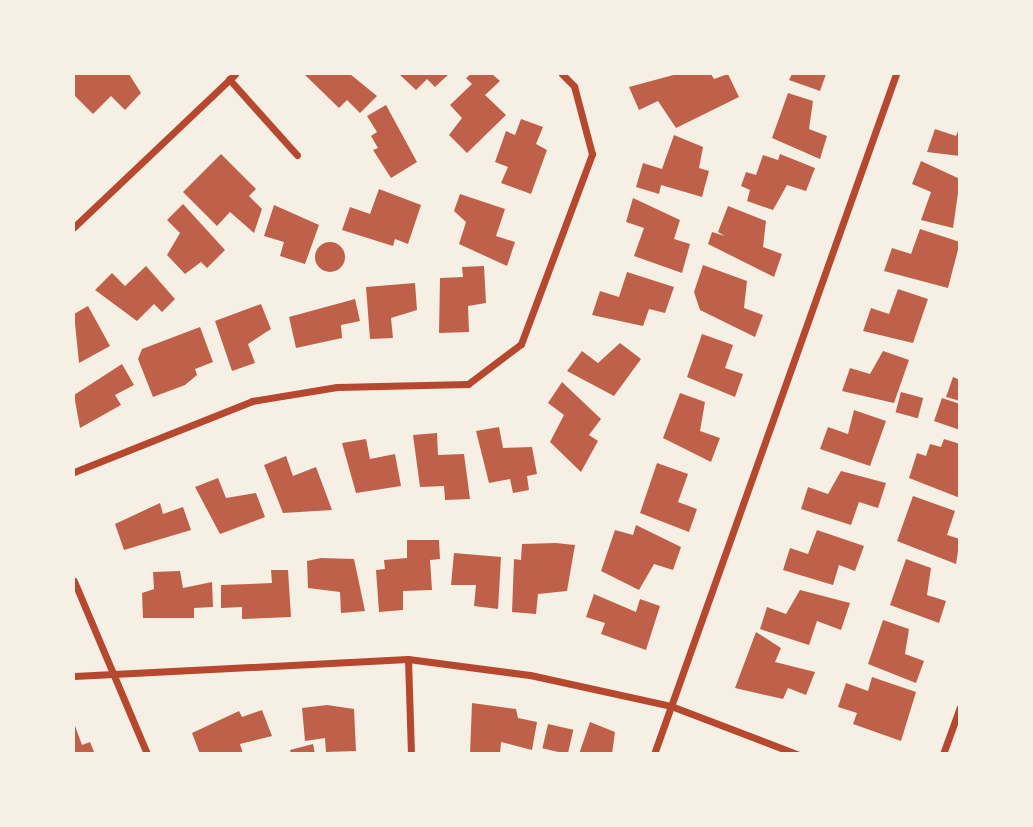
<!DOCTYPE html>
<html>
<head>
<meta charset="utf-8">
<style>
  body { margin:0 }
  #map { position:relative; width:1033px; height:827px; overflow:hidden; background:#f6efe4; font-family:"Nunito Sans",sans-serif }
  div>[style] { position:absolute }
  [style*='--x'] { left:calc(var(--x)*1px); top:calc(var(--y)*1px); width:calc(var(--w)*1px); rotate:calc(var(--a)*1deg) }
  .building>* { inset:0; background:#bf614a; transform-origin:0 0 }
  .round { border-radius:50% }
  .minor>* { height:7px; margin:-3.5px; padding:0 3.5px; transform-origin:3.5px; border-radius:3.5px; background:#b5482f }
  span { translate:-50% -50%; white-space:nowrap; text-align:center; line-height:1.15; -webkit-text-stroke:7px #f6efe4; paint-order:stroke }
  .frame { position:absolute; inset:0; border:75px solid #f6efe4; pointer-events:none }
</style>
</head>
<body>
<div id="map">
  <div class="building">
    <div style="clip-path:polygon(75px 74px,129px 74px,141px 93px,125px 110px,111px 96px,93px 114px,74px 95px)"></div>
    <div style="clip-path:polygon(304px 74px,350px 74px,377px 96px,360px 113px,347px 100px,339px 108px)"></div>
    <div style="clip-path:polygon(399px 74px,449px 74px,435px 87px,427px 79px,416px 90px)"></div>
    <div style="clip-path:polygon(471px 74px,492px 74px,500px 81px,485px 95px,506px 115px,467px 153px,449px 135px,462px 118px,450px 105px,472px 84px,466px 78px)"></div>
    <div style="clip-path:polygon(677px 74px,711px 74px,714px 79px,728px 74px,739px 97px,676px 128px,658px 101px,639px 110px,629px 87px)"></div>
    <div style="clip-path:polygon(792px 74px,826px 74px,820px 91px,789px 80px)"></div>
    <div style="clip-path:polygon(788px 93px,813px 101px,809px 129px,827px 136px,820px 159px,772px 138px)"></div>
    <div style="clip-path:polygon(386px 105px,417px 162px,391px 178px,373px 150px,378px 148px,371px 136px,377px 132px,367px 116px)"></div>
    <div style="clip-path:polygon(521px 119px,543px 127px,536px 144px,547px 150px,531px 194px,501px 183px,508px 167px,495px 162px,506px 131px,515px 135px)"></div>
    <div style="clip-path:polygon(960px 126px,960px 156px,927px 152px,935px 129px,956px 136px)"></div>
    <div style="clip-path:polygon(674px 135px,703px 147px,699px 168px,709px 171px,702px 197px,661px 185px,659px 194px,636px 187px,643px 163px,662px 169px)"></div>
    <div style="clip-path:polygon(221px 154px,256px 189px,249px 196px,262px 209px,254px 233px,230px 212px,217px 226px,183px 192px)"></div>
    <div style="clip-path:polygon(780px 154px,815px 168px,806px 191px,787px 185px,773px 210px,747px 201px,750px 190px,741px 186px,746px 172px,756px 175px,763px 155px,778px 160px)"></div>
    <div style="clip-path:polygon(921px 161px,960px 179px,953px 228px,921px 220px,931px 192px,912px 184px)"></div>
    <div style="clip-path:polygon(379px 189px,421px 205px,408px 244px,395px 239px,393px 246px,342px 230px,350px 207px,370px 214px)"></div>
    <div style="clip-path:polygon(460px 194px,505px 209px,496px 236px,515px 242px,507px 266px,459px 244px,466px 222px,454px 211px)"></div>
    <div style="clip-path:polygon(633px 198px,680px 220px,674px 239px,690px 244px,682px 273px,634px 256px,644px 228px,626px 222px)"></div>
    <div style="clip-path:polygon(183px 204px,225px 250px,207px 268px,201px 262px,185px 274px,167px 255px,180px 233px,167px 220px)"></div>
    <div style="clip-path:polygon(274px 205px,319px 225px,305px 264px,280px 256px,284px 242px,264px 236px)"></div>
    <div style="clip-path:polygon(728px 206px,766px 221px,763px 247px,782px 254px,774px 277px,708px 244px,712px 232px,725px 236px,718px 232px)"></div>
    <div style="clip-path:polygon(920px 229px,960px 242px,948px 288px,884px 271px,892px 248px,911px 254px)"></div>
    <div class="round" style="left:315px;top:242px;width:30px;height:30px"></div>
    <div style="clip-path:polygon(703px 265px,747px 281px,744px 308px,763px 315px,755px 337px,700px 310px,694px 292px)"></div>
    <div style="clip-path:polygon(146px 266px,175px 299px,162px 312px,154px 304px,137px 321px,95px 290px,112px 273px,125px 286px)"></div>
    <div style="clip-path:polygon(484px 266px,486px 303px,468px 306px,469px 332px,439px 333px,440px 278px,463px 277px,462px 267px)"></div>
    <div style="clip-path:polygon(627px 272px,674px 287px,665px 313px,649px 309px,643px 326px,592px 315px,600px 291px,619px 297px)"></div>
    <div style="clip-path:polygon(415px 283px,417px 310px,391px 318px,393px 338px,370px 339px,366px 287px)"></div>
    <div style="clip-path:polygon(898px 289px,928px 299px,913px 343px,863px 331px,871px 308px,889px 314px)"></div>
    <div style="clip-path:polygon(355px 299px,360px 321px,341px 325px,342px 338px,296px 348px,289px 317px)"></div>
    <div style="clip-path:polygon(261px 304px,271px 329px,248px 344px,255px 363px,232px 371px,215px 321px)"></div>
    <div style="clip-path:polygon(88px 306px,110px 346px,79px 363px,74px 314px)"></div>
    <div style="clip-path:polygon(200px 327px,213px 362px,195px 369px,197px 375px,185px 385px,153px 397px,138px 359px,142px 349px)"></div>
    <div style="clip-path:polygon(702px 334px,733px 345px,725px 368px,743px 374px,735px 397px,687px 377px)"></div>
    <div style="clip-path:polygon(620px 343px,641px 359px,614px 396px,567px 371px,582px 351px,598px 363px)"></div>
    <div style="clip-path:polygon(883px 351px,909px 360px,894px 403px,842px 391px,850px 368px,870px 374px)"></div>
    <div style="clip-path:polygon(122px 364px,134px 385px,115px 395px,121px 405px,80px 428px,74px 395px)"></div>
    <div style="clip-path:polygon(953px 377px,960px 380px,960px 401px,946px 397px)"></div>
    <div style="clip-path:polygon(562px 382px,601px 419px,589px 435px,598px 441px,581px 472px,550px 442px,564px 415px,548px 403px)"></div>
    <div style="left:901px;top:392px;width:23px;height:21px;rotate:15deg"></div>
    <div style="clip-path:polygon(680px 393px,705px 402px,700px 431px,720px 438px,711px 462px,663px 438px)"></div>
    <div style="clip-path:polygon(942px 398px,960px 404px,960px 430px,934px 421px)"></div>
    <div style="clip-path:polygon(854px 410px,886px 421px,870px 466px,820px 449px,828px 427px,848px 434px)"></div>
    <div style="clip-path:polygon(499px 427px,503px 448px,532px 447px,537px 474px,527px 476px,529px 490px,513px 493px,510px 479px,489px 483px,476px 431px)"></div>
    <div style="clip-path:polygon(437px 433px,438px 455px,464px 454px,470px 499px,445px 500px,444px 486px,420px 487px,413px 435px)"></div>
    <div style="clip-path:polygon(366px 439px,370px 459px,395px 454px,401px 486px,356px 493px,342px 443px)"></div>
    <div style="clip-path:polygon(944px 439px,960px 444px,960px 498px,909px 478px,917px 453px,926px 456px,930px 444px,941px 447px)"></div>
    <div style="clip-path:polygon(286px 456px,293px 476px,316px 467px,332px 510px,283px 513px,264px 465px)"></div>
    <div style="clip-path:polygon(657px 463px,688px 474px,678px 502px,697px 509px,689px 532px,640px 513px)"></div>
    <div style="clip-path:polygon(841px 471px,886px 483px,878px 508px,859px 502px,851px 525px,801px 509px,808px 487px,828px 494px)"></div>
    <div style="clip-path:polygon(218px 478px,226px 498px,256px 493px,265px 517px,220px 534px,195px 487px)"></div>
    <div style="clip-path:polygon(913px 496px,955px 511px,947px 535px,960px 539px,956px 564px,897px 541px)"></div>
    <div style="clip-path:polygon(160px 503px,163px 514px,183px 507px,191px 530px,124px 550px,115px 524px)"></div>
    <div style="clip-path:polygon(636px 525px,681px 547px,673px 570px,654px 564px,639px 590px,601px 571px,615px 530px,633px 535px)"></div>
    <div style="clip-path:polygon(817px 530px,864px 546px,855px 571px,839px 565px,833px 585px,783px 570px,790px 548px,808px 554px)"></div>
    <div style="clip-path:polygon(407px 540px,439px 540px,440px 559px,430px 560px,432px 590px,403px 591px,403px 610px,379px 612px,376px 570px,385px 569px,384px 560px,407px 558px)"></div>
    <div style="clip-path:polygon(556px 543px,575px 545px,567px 591px,538px 594px,536px 614px,512px 612px,514px 559px,521px 560px,522px 544px)"></div>
    <div style="clip-path:polygon(454px 553px,501px 557px,498px 609px,474px 606px,476px 585px,451px 585px)"></div>
    <div style="clip-path:polygon(321px 558px,354px 559px,365px 611px,341px 613px,340px 592px,308px 588px,307px 561px)"></div>
    <div style="clip-path:polygon(906px 559px,931px 568px,927px 595px,946px 601px,939px 623px,890px 605px)"></div>
    <div style="clip-path:polygon(271px 570px,288px 570px,291px 617px,242px 619px,242px 607px,221px 608px,221px 585px,272px 583px)"></div>
    <div style="clip-path:polygon(180px 571px,183px 588px,212px 582px,213px 607px,194px 608px,194px 618px,143px 618px,142px 593px,154px 589px,153px 572px)"></div>
    <div style="clip-path:polygon(800px 590px,850px 603px,841px 630px,817px 621px,809px 645px,760px 629px,767px 607px,786px 614px)"></div>
    <div style="clip-path:polygon(594px 594px,636px 612px,640px 599px,660px 606px,646px 650px,601px 634px,605px 623px,586px 617px)"></div>
    <div style="clip-path:polygon(883px 620px,909px 629px,905px 654px,924px 661px,916px 683px,868px 664px)"></div>
    <div style="clip-path:polygon(756px 632px,781px 648px,775px 662px,815px 672px,806px 695px,788px 688px,783px 699px,735px 688px)"></div>
    <div style="clip-path:polygon(872px 677px,916px 692px,901px 741px,853px 724px,857px 713px,838px 707px,846px 683px,868px 691px)"></div>
    <div style="clip-path:polygon(472px 703px,516px 709px,518px 718px,537px 722px,532px 750px,501px 742px,500px 754px,470px 754px)"></div>
    <div style="clip-path:polygon(327px 705px,354px 709px,356px 751px,326px 752px,325px 738px,305px 741px,302px 708px)"></div>
    <div style="clip-path:polygon(262px 710px,272px 736px,240px 744px,243px 754px,200px 754px,192px 733px,239px 711px,242px 717px)"></div>
    <div style="clip-path:polygon(590px 722px,615px 732px,612px 754px,579px 754px)"></div>
    <div style="clip-path:polygon(74px 723px,82px 745px,90px 742px,94px 752px,74px 754px)"></div>
    <div style="left:548px;top:724px;width:26px;height:25px;rotate:13deg"></div>
    <div style="clip-path:polygon(313px 744px,315px 754px,291px 754px,290px 750px)"></div>
  </div>
  <div class="minor">
    <div style="--x:229;--y:79;--w:102;--a:48.2"></div>
    <div style="--x:74;--y:227;--w:222;--a:-43.5"></div>
    <div style="--x:74;--y:472;--w:192;--a:-21.7"></div>
    <div style="--x:252;--y:401;--w:86;--a:-9.4"></div>
    <div style="--x:337;--y:387;--w:131;--a:-1.3"></div>
    <div style="--x:468;--y:384;--w:66;--a:-37"></div>
    <div style="--x:521;--y:344;--w:203;--a:-69.5"></div>
    <div style="--x:592;--y:154;--w:70;--a:-104.8"></div>
    <div style="--x:574;--y:86;--w:17;--a:-135"></div>
    <div style="--x:74;--y:581;--w:188;--a:67.1"></div>
    <div style="--x:408;--y:659;--w:95;--a:88.2"></div>
    <div style="--x:74;--y:676;--w:334;--a:-2.9"></div>
    <div style="--x:408;--y:659;--w:123;--a:7.5"></div>
    <div style="--x:530;--y:675;--w:144;--a:12.4"></div>
    <div style="--x:671;--y:706;--w:135;--a:20.9"></div>
    <div style="--x:654;--y:754;--w:722;--a:-70.41"></div>
    <div style="--x:943;--y:754;--w:50;--a:-70.1"></div>
  </div>
  <div class="frame"></div>
</div>
</body>
</html>
